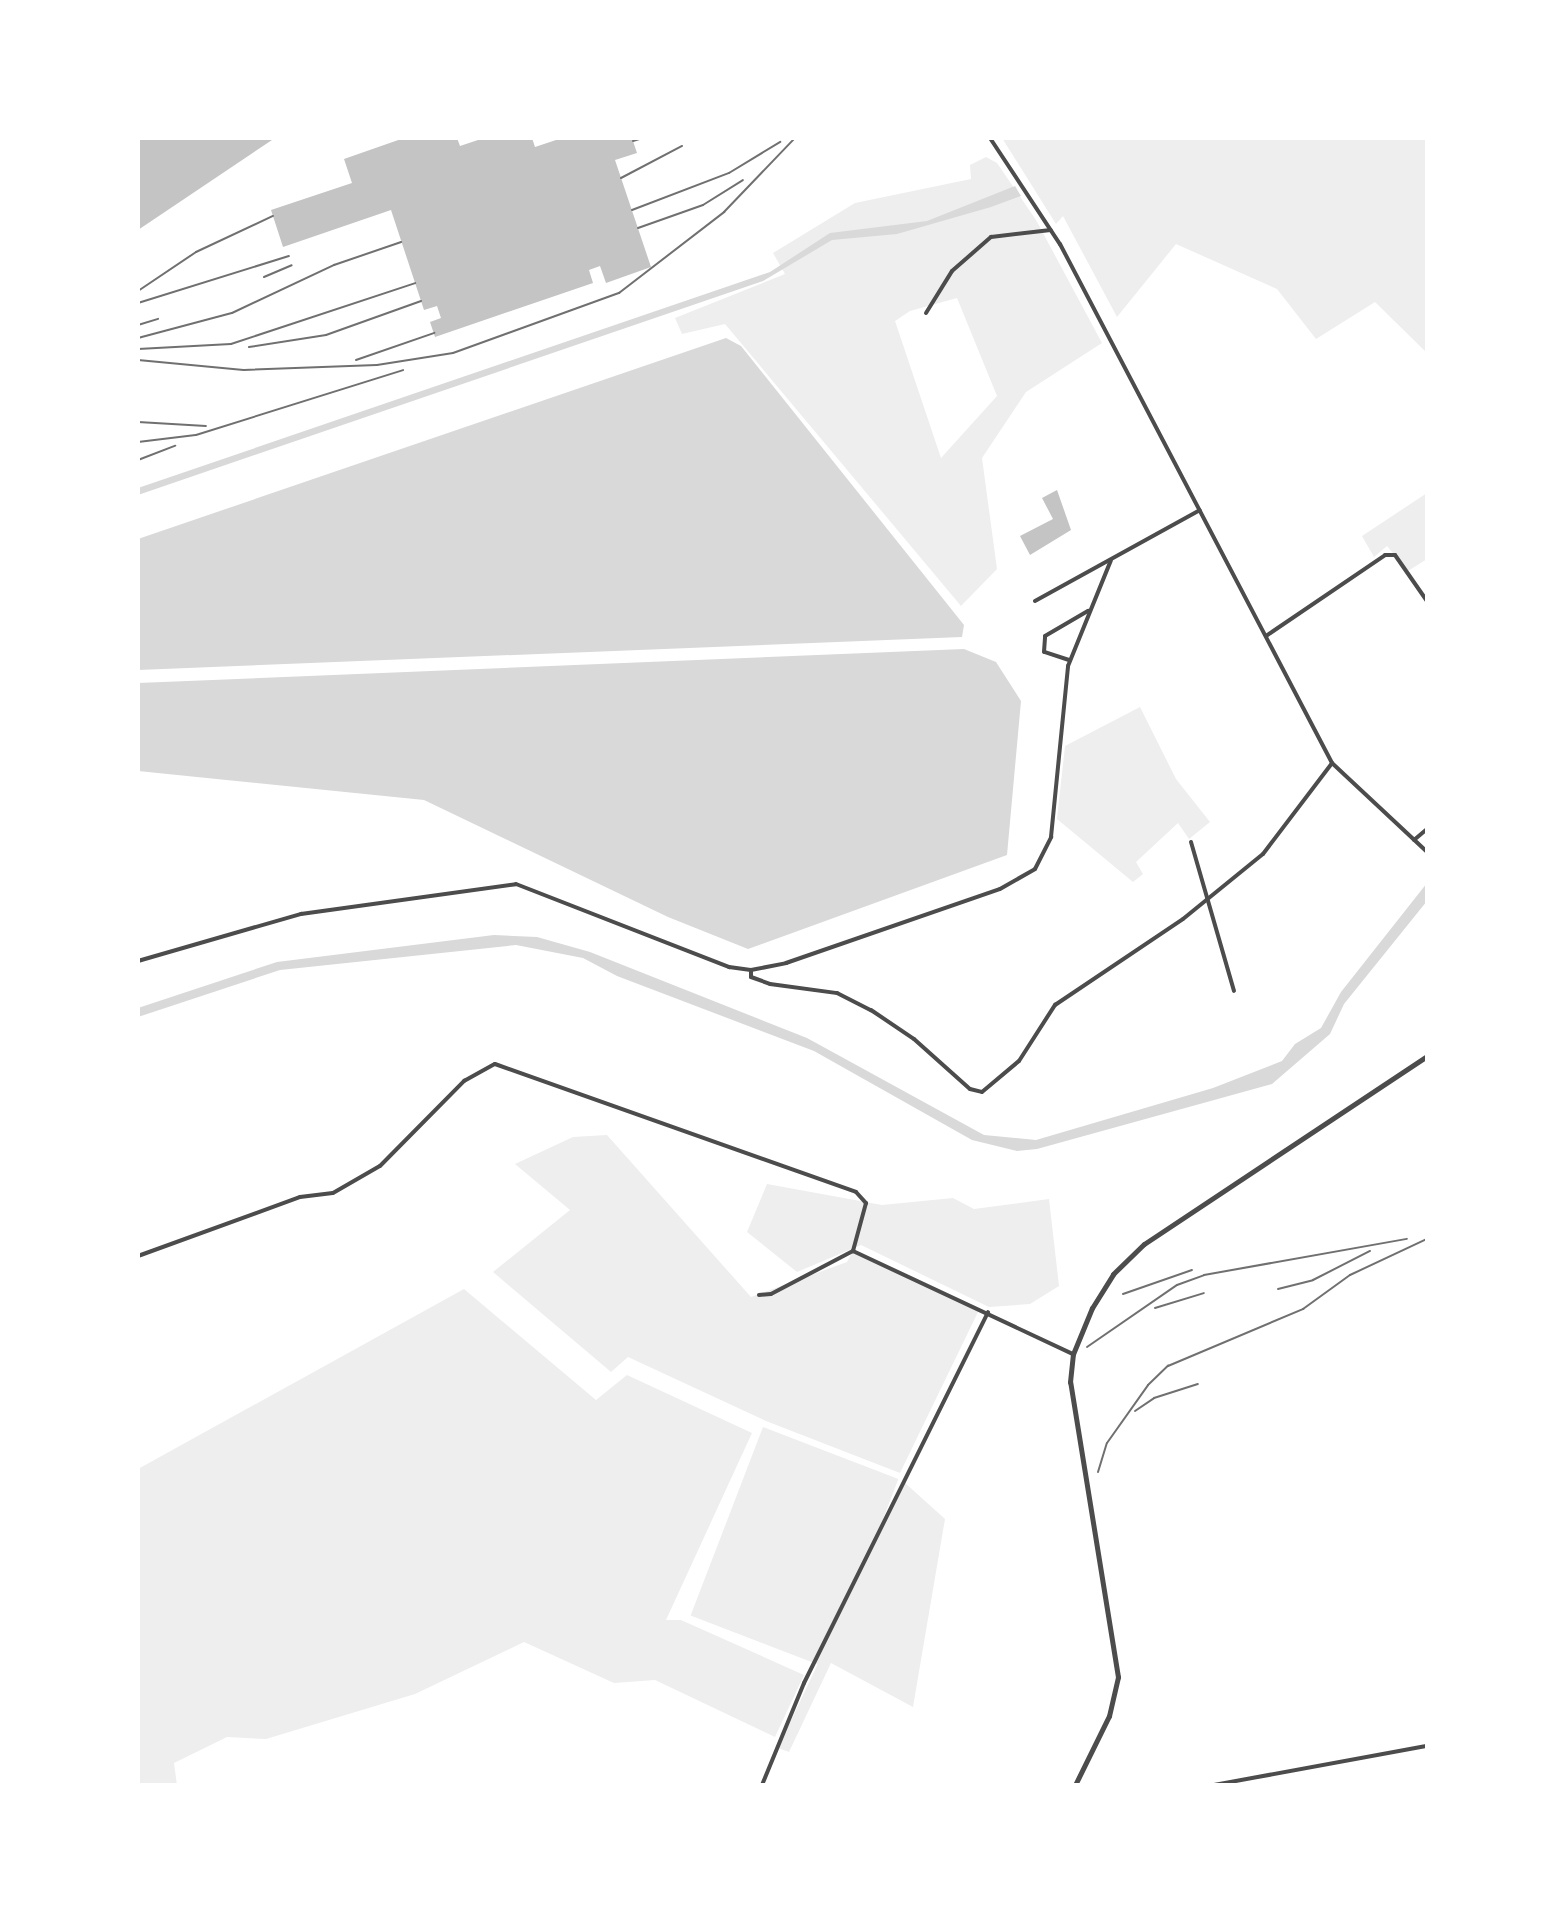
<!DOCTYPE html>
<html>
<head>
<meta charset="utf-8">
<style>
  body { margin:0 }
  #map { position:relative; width:1565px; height:1923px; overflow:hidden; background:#fff; font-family:Karla,sans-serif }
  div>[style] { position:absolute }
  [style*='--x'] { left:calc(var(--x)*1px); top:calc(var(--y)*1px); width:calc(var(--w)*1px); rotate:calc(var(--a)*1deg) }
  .green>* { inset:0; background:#eee; transform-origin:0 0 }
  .water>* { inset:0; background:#d9d9d9 }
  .building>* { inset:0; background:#c4c4c4 }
  .minor>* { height:4px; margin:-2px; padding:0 2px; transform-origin:2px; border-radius:2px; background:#4c4c4c }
  .tertiary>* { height:5px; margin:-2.5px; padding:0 2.5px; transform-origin:2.5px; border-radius:2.5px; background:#4c4c4c }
  .rail>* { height:2px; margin:-1px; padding:0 1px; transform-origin:1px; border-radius:1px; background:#707070 }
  span { translate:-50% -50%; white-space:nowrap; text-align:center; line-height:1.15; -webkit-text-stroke:6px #fff; paint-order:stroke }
  .frame { position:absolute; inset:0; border:140px solid #fff; pointer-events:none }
</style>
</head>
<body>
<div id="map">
  <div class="green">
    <div style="clip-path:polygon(1002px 138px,1427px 138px,1427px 353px,1375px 302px,1316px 339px,1277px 289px,1176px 244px,1117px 317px,1063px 216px,1056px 224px)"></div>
    <div style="clip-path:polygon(evenodd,986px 157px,997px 163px,1036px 220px,1102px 343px,1026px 392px,982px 458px,997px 569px,961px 606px,725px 324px,682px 334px,675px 318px,785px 274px,773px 253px,855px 203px,971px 179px,970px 165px,986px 157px,957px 298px,997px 396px,941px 458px,895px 321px,910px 311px,957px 298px)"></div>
    <div style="clip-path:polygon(1427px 493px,1427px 559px,1408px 571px,1387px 546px,1374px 557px,1362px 536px)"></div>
    <div style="clip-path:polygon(1140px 707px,1176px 779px,1210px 822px,1189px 839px,1178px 823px,1136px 862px,1143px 874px,1133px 882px,1057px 819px,1065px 746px)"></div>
    <div style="clip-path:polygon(607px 1135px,751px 1297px,847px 1262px,853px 1251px,979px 1310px,900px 1473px,766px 1421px,628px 1357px,611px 1372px,493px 1272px,570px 1210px,515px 1164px,573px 1137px)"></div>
    <div style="clip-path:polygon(767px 1184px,882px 1205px,953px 1198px,974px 1209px,1049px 1199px,1059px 1286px,1030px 1304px,989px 1307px,861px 1245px,797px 1272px,747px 1232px)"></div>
    <div style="clip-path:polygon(464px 1289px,596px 1400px,627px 1375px,752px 1433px,666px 1620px,681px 1620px,804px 1675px,775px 1737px,655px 1680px,614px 1683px,524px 1642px,415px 1694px,266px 1739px,227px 1737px,174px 1763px,177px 1785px,138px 1785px,138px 1469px)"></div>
    <div style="left:763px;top:1427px;width:145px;height:202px;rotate:21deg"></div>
    <div style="clip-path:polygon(904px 1482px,945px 1519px,913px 1707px,831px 1663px,789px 1752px,778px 1748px)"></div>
  </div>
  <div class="water">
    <div style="clip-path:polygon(1015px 186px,1021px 196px,991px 207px,897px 234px,832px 240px,763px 281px,138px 495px,138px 488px,770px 272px,830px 233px,927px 221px)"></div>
    <div style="clip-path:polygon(726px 338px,741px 346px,964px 625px,962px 637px,138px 670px,138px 539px)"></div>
    <div style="clip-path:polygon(964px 649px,996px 662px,1021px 701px,1007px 855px,748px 949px,668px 917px,424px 800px,138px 771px,138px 683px)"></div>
    <div style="clip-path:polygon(1427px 883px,1427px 901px,1344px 1004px,1330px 1034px,1272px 1084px,1037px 1149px,1017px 1151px,972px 1140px,814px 1051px,617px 976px,583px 958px,516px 945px,280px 970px,138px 1017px,138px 1008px,277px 962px,494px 935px,537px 937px,590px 952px,807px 1038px,984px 1135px,1036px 1140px,1213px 1088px,1282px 1061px,1295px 1044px,1321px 1028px,1341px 992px)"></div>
  </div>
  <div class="building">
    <div style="clip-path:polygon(138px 138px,275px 138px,138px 230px)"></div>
    <div style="clip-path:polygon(404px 138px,457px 138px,460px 146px,484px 138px,532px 138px,535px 147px,562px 138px,632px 138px,637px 153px,615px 160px,651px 267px,606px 283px,600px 266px,589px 270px,593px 283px,435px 337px,430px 322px,441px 318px,437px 306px,424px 310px,391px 210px,283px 247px,271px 210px,352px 183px,344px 159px)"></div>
    <div style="clip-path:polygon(1057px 490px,1071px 530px,1030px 555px,1020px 536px,1053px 519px,1042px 498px)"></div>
  </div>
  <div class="minor">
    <div style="--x:990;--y:138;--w:127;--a:56.6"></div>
    <div style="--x:1060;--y:244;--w:586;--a:62.34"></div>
    <div style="--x:1332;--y:763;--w:130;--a:43.1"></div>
    <div style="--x:926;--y:313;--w:49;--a:-58.2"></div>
    <div style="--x:952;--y:271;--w:52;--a:-41.1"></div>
    <div style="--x:991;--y:237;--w:60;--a:-6.7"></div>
    <div style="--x:1035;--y:601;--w:188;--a:-28.9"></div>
    <div style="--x:1266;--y:636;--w:144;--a:-34.2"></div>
    <div style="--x:1385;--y:555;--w:10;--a:0"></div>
    <div style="--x:1395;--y:555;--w:56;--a:55.2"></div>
    <div style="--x:1069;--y:660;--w:26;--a:-162"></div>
    <div style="--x:1044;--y:652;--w:16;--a:-86"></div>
    <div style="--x:1045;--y:636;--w:50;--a:-30.2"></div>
    <div style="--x:1414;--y:840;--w:17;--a:-40"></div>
    <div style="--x:1191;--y:842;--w:155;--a:73.9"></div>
    <div style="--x:138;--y:961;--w:170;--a:-16.1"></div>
    <div style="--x:301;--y:914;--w:217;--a:-7.9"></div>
    <div style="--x:516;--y:884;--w:229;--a:21.3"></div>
    <div style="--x:729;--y:967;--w:22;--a:8"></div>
    <div style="--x:751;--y:970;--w:36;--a:-11"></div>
    <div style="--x:786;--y:963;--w:226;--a:-19.1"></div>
    <div style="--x:1000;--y:889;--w:40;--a:-29.7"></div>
    <div style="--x:1035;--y:869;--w:36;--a:-63"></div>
    <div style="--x:1051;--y:837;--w:172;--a:-84.3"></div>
    <div style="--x:1068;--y:666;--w:114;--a:-67.9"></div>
    <div style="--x:751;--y:971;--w:6;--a:90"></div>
    <div style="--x:751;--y:977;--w:20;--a:20"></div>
    <div style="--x:770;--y:984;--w:68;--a:7.7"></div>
    <div style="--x:837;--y:993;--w:38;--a:27"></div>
    <div style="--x:871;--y:1010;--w:52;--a:34"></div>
    <div style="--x:914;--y:1039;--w:75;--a:41.8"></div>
    <div style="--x:970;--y:1089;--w:12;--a:14"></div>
    <div style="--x:982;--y:1092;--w:48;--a:-40"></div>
    <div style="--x:1019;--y:1061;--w:67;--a:-57.3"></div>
    <div style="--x:1055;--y:1005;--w:154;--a:-33.9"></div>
    <div style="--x:1183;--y:919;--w:103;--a:-39.1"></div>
    <div style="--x:1263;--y:854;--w:114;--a:-52.8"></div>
    <div style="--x:138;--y:1256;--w:172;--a:-20"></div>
    <div style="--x:300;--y:1197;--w:33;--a:-7"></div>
    <div style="--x:333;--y:1193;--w:54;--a:-29.9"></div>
    <div style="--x:380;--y:1166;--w:120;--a:-45.3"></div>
    <div style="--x:464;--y:1081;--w:35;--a:-29"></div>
    <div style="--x:495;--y:1064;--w:383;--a:19.5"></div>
    <div style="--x:856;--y:1192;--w:15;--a:48"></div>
    <div style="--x:866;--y:1203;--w:50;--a:105.2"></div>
    <div style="--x:759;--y:1295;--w:12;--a:-5"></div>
    <div style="--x:771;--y:1294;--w:93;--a:-27.7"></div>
    <div style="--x:853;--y:1251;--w:243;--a:25.1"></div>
    <div style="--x:762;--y:1785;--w:110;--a:-67.6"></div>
    <div style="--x:804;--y:1683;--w:414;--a:-63.6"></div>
    <div style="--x:1214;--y:1785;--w:217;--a:-10.4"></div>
  </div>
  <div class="tertiary">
    <div style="--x:1075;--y:1785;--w:77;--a:-63.8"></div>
    <div style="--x:1109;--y:1716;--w:40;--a:-77"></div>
    <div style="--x:1118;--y:1677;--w:299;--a:-99.2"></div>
    <div style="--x:1070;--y:1382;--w:28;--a:-84"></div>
    <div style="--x:1073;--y:1354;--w:50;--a:-67.6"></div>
    <div style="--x:1092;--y:1308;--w:40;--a:-58"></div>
    <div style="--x:1113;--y:1274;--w:43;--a:-44.1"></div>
    <div style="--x:1144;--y:1244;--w:340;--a:-33.6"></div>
  </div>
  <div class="rail">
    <div style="--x:633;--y:141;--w:10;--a:-17"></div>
    <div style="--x:621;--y:178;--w:69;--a:-27.7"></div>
    <div style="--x:632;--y:210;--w:104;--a:-20.9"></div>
    <div style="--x:729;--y:173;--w:60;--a:-31.3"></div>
    <div style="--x:638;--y:228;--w:69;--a:-19.5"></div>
    <div style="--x:703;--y:205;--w:47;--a:-32"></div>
    <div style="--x:264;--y:277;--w:30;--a:-23"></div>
    <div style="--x:138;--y:291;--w:70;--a:-33.9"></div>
    <div style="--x:196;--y:252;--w:85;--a:-25.1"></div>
    <div style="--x:138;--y:303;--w:158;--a:-17.3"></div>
    <div style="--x:138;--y:325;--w:21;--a:-17"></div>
    <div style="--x:138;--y:338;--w:97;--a:-14.9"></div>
    <div style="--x:232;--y:313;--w:113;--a:-25.2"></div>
    <div style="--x:334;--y:265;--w:71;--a:-18.9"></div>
    <div style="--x:249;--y:347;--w:78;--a:-8.9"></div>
    <div style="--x:326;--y:335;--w:101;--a:-19.7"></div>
    <div style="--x:138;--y:349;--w:93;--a:-3.1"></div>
    <div style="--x:231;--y:344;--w:194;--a:-18.3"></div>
    <div style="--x:138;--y:360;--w:106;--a:5.4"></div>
    <div style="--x:244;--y:370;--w:133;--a:-2.2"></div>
    <div style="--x:377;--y:365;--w:77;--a:-9"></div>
    <div style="--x:453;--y:353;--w:177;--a:-19.9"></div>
    <div style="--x:619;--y:293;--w:133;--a:-37.6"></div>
    <div style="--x:724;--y:212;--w:103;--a:-46.2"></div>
    <div style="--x:356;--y:360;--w:83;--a:-19.1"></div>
    <div style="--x:138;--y:422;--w:68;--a:3.4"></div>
    <div style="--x:138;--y:442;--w:58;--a:-6.9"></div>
    <div style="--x:196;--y:435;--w:217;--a:-17.4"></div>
    <div style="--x:138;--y:460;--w:40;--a:-21"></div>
    <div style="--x:1278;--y:1289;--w:36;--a:-14"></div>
    <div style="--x:1313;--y:1280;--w:64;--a:-27"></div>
    <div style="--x:1123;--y:1294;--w:73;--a:-19.2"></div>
    <div style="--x:1155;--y:1308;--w:51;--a:-17"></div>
    <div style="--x:1087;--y:1347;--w:109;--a:-34.6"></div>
    <div style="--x:1177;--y:1285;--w:29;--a:-20"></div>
    <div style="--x:1204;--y:1275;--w:206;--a:-10.1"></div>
    <div style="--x:1135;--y:1411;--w:23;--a:-34"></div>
    <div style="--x:1154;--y:1398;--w:46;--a:-17.7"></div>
    <div style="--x:1098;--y:1472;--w:30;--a:-73"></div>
    <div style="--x:1107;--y:1443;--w:71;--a:-54.7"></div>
    <div style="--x:1148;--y:1385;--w:28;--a:-44"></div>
    <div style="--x:1168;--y:1366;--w:147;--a:-22.9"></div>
    <div style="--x:1303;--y:1309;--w:58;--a:-35.9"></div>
    <div style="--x:1350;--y:1275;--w:85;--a:-25.1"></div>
  </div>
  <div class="frame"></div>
</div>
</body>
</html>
